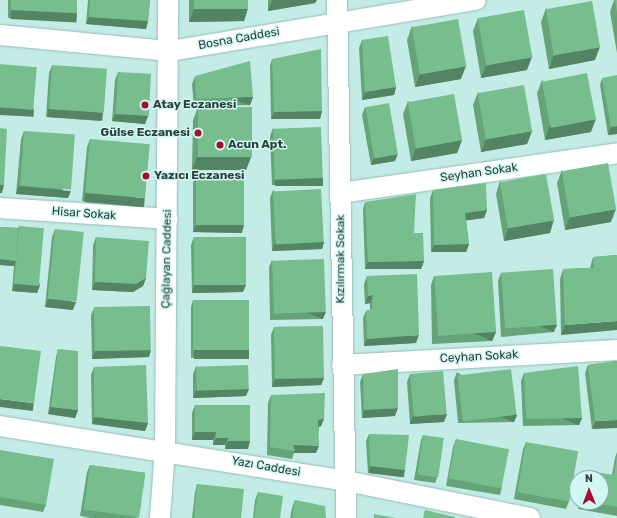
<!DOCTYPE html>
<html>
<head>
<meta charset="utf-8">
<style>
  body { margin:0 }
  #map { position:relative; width:617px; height:518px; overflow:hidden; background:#c4ece7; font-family:Rubik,sans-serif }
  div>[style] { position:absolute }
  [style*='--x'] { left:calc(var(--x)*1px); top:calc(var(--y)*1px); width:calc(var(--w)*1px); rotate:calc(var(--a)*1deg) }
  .roads { filter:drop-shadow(0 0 1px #96bcb8) drop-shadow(0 0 1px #96bcb8) }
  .minor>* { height:20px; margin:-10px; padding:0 10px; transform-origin:10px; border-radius:10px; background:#fff }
  .wall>* { inset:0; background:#66a379 }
  .shaded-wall>* { inset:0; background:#538463; transform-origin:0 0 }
  .building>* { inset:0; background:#77bd8d; transform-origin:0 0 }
  .dots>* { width:11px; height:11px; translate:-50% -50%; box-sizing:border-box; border:2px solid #d1f9f4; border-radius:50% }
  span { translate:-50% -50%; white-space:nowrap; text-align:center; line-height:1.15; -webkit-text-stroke:3px #d1f9f4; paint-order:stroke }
  .street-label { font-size:12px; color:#2f3f3d }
  .poi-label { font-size:12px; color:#2f3f3d; font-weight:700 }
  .left { translate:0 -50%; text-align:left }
  .right { translate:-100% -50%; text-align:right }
  .north { position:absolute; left:569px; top:470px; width:40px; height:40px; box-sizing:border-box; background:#d1f9f4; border:1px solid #90afab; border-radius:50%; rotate:359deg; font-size:11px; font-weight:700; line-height:16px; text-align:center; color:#2f3f3d }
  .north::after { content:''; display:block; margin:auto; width:14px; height:18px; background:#a60b33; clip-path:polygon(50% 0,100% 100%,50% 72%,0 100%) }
</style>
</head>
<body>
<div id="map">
  <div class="roads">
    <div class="minor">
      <div style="--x:337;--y:0;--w:518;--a:89"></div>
      <div style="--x:0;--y:35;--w:171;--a:5.4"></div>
      <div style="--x:170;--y:51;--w:310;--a:-9.5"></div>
      <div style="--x:341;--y:193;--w:279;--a:-8.2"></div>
      <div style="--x:0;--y:208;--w:168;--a:3.7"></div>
      <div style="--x:342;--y:365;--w:275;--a:-3.1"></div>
      <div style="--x:0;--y:426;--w:350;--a:9"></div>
      <div style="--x:346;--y:481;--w:188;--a:11.4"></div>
      <div style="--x:160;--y:518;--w:68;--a:-85.8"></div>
      <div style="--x:165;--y:450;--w:450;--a:-89.6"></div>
    </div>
  </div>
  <div class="wall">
    <div style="clip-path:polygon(8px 0,77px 0,77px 13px,75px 21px,8px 18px)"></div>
    <div style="clip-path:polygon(88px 0,150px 0,148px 21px,146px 29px,86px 24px)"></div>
    <div style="clip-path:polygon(189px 0,248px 0,248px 8px,244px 21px,189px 22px)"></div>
    <div style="clip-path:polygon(268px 0,317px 0,315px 3px,268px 11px)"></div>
    <div style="clip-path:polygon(614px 0,617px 0,617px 53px,610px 12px)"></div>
    <div style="clip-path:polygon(546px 8px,595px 60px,549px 69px,541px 22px)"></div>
    <div style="clip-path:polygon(478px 18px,527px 70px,481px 78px,473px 31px)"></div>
    <div style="clip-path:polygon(412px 26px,461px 79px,415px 87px,407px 40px)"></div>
    <div style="clip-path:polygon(362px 40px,396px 87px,394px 95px,362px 100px,359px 48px)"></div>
    <div style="clip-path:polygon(272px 59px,322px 111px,320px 119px,271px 119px,270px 66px)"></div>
    <div style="clip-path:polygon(52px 65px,103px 113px,100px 121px,46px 117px,49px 73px)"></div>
    <div style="clip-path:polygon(118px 72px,148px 116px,145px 124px,112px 121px,115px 80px)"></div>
    <div style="clip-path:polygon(195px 76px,253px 97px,250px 105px,194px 107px,192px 84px)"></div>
    <div style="clip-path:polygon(602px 78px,617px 134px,608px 135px,600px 85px)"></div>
    <div style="clip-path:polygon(542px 80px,591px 132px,545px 140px,537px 93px)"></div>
    <div style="clip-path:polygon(478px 92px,532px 131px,527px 144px,481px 152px,473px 105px)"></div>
    <div style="clip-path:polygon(408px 101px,462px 140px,457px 153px,411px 161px,403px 114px)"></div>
    <div style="clip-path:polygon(198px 107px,251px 157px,246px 170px,192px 170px,193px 120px)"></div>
    <div style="clip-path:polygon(365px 107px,395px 161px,371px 165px,362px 115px)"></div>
    <div style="clip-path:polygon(273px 128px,320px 185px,272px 185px,270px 136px)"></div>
    <div style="clip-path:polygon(24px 131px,68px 198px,16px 194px,21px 139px)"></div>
    <div style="clip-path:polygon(90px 139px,142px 206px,82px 201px,87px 147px)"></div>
    <div style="clip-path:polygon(562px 170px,611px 222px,565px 230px,557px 183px)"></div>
    <div style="clip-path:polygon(196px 175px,242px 233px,193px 232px,193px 183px)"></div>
    <div style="clip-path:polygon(500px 181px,550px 233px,504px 241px,496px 194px)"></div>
    <div style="clip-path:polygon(273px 190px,324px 242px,322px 249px,272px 251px,270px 198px)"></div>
    <div style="clip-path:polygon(433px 190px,487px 210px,484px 218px,466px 220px,469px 244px,466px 252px,431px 252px,430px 198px)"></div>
    <div style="clip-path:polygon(365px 202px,414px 233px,424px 261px,421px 269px,365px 269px,363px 209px)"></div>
    <div style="clip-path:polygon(19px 226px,40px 285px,37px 293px,12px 291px,14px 266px,0 265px,0 227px,18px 228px)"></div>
    <div style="clip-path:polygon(55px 229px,73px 310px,45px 307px,52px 237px)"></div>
    <div style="clip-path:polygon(96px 237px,146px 278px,143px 286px,133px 292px,92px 290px,93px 245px)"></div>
    <div style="clip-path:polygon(194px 237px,243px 292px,192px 293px,191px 245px)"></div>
    <div style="clip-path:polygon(617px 255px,561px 335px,560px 279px,563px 269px,590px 268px,593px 257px)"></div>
    <div style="clip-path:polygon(272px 260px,323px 319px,270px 320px,269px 267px)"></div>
    <div style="clip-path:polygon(501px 273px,554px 332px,501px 337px,498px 281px)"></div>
    <div style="clip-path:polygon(367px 276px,416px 343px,364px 346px,363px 318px,366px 311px,370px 310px,370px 303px,365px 304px,364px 284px)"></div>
    <div style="clip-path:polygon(434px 276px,496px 332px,492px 341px,432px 344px,431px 285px)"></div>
    <div style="clip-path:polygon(193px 300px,249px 350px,246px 358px,191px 358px,191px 307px)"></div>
    <div style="clip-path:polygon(94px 308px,149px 357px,92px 359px,91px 315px)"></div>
    <div style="clip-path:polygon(274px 327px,324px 378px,321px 385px,272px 387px,271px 335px)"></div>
    <div style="clip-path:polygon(58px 349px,78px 410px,75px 418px,48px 414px,56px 357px)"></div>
    <div style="clip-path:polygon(617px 361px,592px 429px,585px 373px,588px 365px)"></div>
    <div style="clip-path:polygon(196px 366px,246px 396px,193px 398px,193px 374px)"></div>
    <div style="clip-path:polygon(94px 367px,148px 423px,145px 431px,92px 424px,91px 375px)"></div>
    <div style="clip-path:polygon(457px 372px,517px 415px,514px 422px,458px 423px,454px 380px)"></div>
    <div style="clip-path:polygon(524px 373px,582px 418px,579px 425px,523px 426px,521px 381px)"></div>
    <div style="clip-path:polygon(363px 374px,395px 416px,362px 418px,360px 382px)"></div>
    <div style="clip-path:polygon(410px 374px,444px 422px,410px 424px,407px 382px)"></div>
    <div style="clip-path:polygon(271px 395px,324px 419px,321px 426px,319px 427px,316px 453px,294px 453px,292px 459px,267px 455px,268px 403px)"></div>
    <div style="clip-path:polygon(195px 405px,248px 449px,225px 449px,225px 445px,213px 445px,213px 440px,192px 440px,192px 413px)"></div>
    <div style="clip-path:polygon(369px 434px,405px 470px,403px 477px,368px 473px,366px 441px)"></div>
    <div style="clip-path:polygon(423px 435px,437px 478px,435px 483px,414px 480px,421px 440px)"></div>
    <div style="clip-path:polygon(456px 439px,502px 487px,500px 495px,446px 486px,453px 447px)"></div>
    <div style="clip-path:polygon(526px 442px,569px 501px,566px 509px,514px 499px,523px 449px)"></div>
    <div style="clip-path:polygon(0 450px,46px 505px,43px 512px,0 505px)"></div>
    <div style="clip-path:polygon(617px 452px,617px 516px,578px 509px,580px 502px,601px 502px,601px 478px,584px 478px,586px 471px,612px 475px,615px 458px)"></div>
    <div style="clip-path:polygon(90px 465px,145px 473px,137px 518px,91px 518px,80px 516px,87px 472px)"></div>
    <div style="clip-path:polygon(197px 484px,241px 518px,192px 518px,195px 492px)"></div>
    <div style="clip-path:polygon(258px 492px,280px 518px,253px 518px,255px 500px)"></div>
    <div style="clip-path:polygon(295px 500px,326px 518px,290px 518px,292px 508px)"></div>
  </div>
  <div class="shaded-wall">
    <div style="clip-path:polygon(272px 0,317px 0,315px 3px,268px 11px)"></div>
    <div style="clip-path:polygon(248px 8px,244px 21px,189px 22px,194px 9px)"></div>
    <div style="left:11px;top:10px;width:66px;height:9px;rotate:3deg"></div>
    <div style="clip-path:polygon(89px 17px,148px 21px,146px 29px,86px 24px)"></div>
    <div style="clip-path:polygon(600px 47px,595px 60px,549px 69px,554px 55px)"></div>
    <div style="clip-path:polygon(532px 57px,527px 70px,481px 78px,486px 65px)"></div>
    <div style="clip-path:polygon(466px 66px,461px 79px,415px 87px,420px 74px)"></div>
    <div style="clip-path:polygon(396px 87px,394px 95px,362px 100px,365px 92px)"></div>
    <div style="left:253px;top:97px;width:9px;height:57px;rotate:111deg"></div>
    <div style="left:0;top:107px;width:34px;height:8px;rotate:3deg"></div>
    <div style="left:48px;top:109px;width:55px;height:8px;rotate:4deg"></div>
    <div style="clip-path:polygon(322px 111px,320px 119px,271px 119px,274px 112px)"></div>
    <div style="clip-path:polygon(115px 114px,148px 116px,145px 124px,112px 121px)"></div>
    <div style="clip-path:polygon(596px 119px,591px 132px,545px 140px,549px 127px)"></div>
    <div style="clip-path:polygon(617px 126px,617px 134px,608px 135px,611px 127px)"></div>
    <div style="clip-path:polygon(532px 131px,527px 144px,481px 152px,486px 139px)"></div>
    <div style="clip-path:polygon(462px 140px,457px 153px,411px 161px,416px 148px)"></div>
    <div style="clip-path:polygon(398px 154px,395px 161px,371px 165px,374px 158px)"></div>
    <div style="clip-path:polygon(197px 157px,251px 157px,246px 170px,192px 170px)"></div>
    <div style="left:275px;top:178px;width:48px;height:8px"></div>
    <div style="clip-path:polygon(0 185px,4px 185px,2px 193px,0 193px)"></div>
    <div style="clip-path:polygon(19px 186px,71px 191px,68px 198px,16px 194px)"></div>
    <div style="left:85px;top:193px;width:60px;height:9px;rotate:5deg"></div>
    <div style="clip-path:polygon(616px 209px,611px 222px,565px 230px,570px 217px)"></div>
    <div style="clip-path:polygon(487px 210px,484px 218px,463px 221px,465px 213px)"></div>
    <div style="clip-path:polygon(554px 220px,550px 233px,504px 241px,508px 228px)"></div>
    <div style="clip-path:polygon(196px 225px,244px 225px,242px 233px,193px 232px)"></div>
    <div style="clip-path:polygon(324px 242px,322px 249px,272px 251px,275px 243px)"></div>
    <div style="clip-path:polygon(469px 244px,466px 252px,431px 252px,434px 245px)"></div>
    <div style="clip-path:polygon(0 259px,16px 261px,14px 266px,0 265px)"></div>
    <div style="clip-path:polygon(424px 261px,421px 269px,365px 269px,368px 262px)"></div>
    <div style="clip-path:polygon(146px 278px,143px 286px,133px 292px,92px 290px,95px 282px)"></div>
    <div style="clip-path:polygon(15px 284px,40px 285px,37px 293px,12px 291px)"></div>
    <div style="clip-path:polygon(194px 285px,246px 285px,243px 292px,192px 293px)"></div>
    <div style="clip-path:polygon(373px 295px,370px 303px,365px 304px,368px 296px)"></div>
    <div style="clip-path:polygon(48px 299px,76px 302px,73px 310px,45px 307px)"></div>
    <div style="left:326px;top:312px;width:8px;height:54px;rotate:113deg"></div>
    <div style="clip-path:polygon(617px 321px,617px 330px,561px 335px,565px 325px)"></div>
    <div style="left:557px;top:325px;width:8px;height:53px;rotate:113deg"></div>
    <div style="left:496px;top:332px;width:10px;height:61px;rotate:114deg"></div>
    <div style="clip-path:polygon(419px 335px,416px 343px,364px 346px,367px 339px)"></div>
    <div style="clip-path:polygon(151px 350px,149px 357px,92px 359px,95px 351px)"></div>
    <div style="left:194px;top:350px;width:55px;height:9px"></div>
    <div style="clip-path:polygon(324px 378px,321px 385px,272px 387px,275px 379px)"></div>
    <div style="clip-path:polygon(249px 389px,246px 396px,193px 398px,196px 390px)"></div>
    <div style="left:0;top:399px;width:34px;height:8px;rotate:7deg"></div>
    <div style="clip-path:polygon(51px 407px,78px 410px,75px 418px,48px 414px)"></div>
    <div style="clip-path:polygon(398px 408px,395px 416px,362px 418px,364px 410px)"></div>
    <div style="clip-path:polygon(447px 414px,444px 422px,410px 424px,413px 416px)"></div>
    <div style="left:517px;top:415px;width:8px;height:57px;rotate:113deg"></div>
    <div style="clip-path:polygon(94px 417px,148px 423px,145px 431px,92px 424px)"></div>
    <div style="left:582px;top:418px;width:8px;height:56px;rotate:113deg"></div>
    <div style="clip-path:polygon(324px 419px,321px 426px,316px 428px,318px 420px)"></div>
    <div style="clip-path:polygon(617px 420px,617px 428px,592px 429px,595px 421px)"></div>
    <div style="clip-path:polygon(195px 432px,216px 432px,213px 440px,192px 440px)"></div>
    <div style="clip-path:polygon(216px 438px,228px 438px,225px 445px,213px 445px)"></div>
    <div style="clip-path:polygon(228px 441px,250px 441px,248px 449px,225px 449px)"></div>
    <div style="clip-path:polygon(293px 445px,319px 446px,316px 453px,294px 453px,295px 451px)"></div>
    <div style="left:370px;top:466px;width:35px;height:7px;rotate:7deg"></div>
  </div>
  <div class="building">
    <div style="clip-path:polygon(11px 0,77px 0,77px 13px,11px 10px)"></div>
    <div style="clip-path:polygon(90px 0,150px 0,148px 21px,89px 17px)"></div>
    <div style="left:194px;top:0;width:54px;height:9px"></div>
    <div style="clip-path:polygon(615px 0,617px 0,617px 13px)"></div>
    <div style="left:592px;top:1px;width:47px;height:47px;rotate:80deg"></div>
    <div style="left:524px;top:10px;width:48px;height:47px;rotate:80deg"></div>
    <div style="left:458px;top:19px;width:48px;height:47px;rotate:80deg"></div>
    <div style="clip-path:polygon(388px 36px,396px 87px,365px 92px,362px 40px)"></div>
    <div style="clip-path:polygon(321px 49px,322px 111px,274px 112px,272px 59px)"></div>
    <div style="clip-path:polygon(250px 61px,253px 97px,196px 99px,195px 76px)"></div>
    <div style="left:0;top:64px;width:37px;height:43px;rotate:5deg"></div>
    <div style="left:52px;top:65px;width:55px;height:44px;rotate:4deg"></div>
    <div style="left:118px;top:72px;width:33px;height:42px;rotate:3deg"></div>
    <div style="left:587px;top:73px;width:47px;height:46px;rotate:79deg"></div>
    <div style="clip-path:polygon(617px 75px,617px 126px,611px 127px,602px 78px)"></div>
    <div style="left:524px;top:85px;width:47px;height:47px;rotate:80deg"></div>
    <div style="left:454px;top:94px;width:47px;height:47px;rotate:80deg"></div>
    <div style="left:389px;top:103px;width:52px;height:24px;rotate:80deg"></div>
    <div style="left:198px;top:107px;width:54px;height:50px"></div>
    <div style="left:321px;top:127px;width:51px;height:48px;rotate:88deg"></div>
    <div style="clip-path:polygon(0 128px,7px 129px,4px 185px,0 185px)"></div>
    <div style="left:24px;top:131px;width:51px;height:55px;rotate:4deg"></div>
    <div style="left:90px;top:139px;width:60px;height:54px;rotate:5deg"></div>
    <div style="left:608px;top:163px;width:47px;height:47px;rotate:80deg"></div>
    <div style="left:546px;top:174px;width:47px;height:47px;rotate:80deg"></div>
    <div style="left:196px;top:175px;width:48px;height:50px"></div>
    <div style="clip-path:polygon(486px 183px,487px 210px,465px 213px,469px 244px,434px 245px,433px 190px)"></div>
    <div style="left:321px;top:189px;width:53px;height:48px;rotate:87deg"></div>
    <div style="clip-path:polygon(416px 194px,414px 233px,423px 233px,424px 261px,368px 262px,365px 202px)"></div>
    <div style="left:19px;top:226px;width:25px;height:58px;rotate:5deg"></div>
    <div style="clip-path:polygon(0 227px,18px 228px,16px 261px,0 259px)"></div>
    <div style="left:55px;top:229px;width:29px;height:70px;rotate:6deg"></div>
    <div style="clip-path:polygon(96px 237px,149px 241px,146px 278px,136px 284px,95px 282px)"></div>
    <div style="left:194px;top:237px;width:52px;height:48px"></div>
    <div style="clip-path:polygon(617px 255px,617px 321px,565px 325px,563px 269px,594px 268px,593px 257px)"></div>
    <div style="left:324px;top:259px;width:53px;height:52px;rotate:88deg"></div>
    <div style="left:553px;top:269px;width:56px;height:52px;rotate:86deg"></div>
    <div style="left:492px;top:272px;width:60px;height:58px;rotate:86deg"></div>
    <div style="clip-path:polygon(417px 274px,419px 335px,367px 339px,366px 311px,372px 309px,373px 295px,368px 296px,367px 276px)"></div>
    <div style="left:193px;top:300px;width:56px;height:50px"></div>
    <div style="left:150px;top:306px;width:44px;height:56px;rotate:89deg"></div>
    <div style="left:323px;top:326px;width:52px;height:49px;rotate:89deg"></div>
    <div style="clip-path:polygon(0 346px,41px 351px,34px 403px,0 399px)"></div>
    <div style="clip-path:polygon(58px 349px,78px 351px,78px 410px,51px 407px)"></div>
    <div style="clip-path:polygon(617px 361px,617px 420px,595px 421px,588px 365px)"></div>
    <div style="clip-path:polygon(146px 365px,148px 423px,94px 417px,94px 367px)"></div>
    <div style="left:248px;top:365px;width:24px;height:52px;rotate:88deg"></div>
    <div style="clip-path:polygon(578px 366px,582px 418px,526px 419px,524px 373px)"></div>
    <div style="clip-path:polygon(398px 369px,398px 408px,364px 410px,363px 374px)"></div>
    <div style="left:511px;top:369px;width:46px;height:54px;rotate:83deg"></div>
    <div style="left:443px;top:371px;width:43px;height:33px;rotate:85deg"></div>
    <div style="clip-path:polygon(325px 393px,324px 419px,318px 420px,319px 446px,293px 445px,295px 451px,270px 447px,271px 395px)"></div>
    <div style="clip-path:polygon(195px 405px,250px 405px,250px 441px,228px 441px,228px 438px,216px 438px,216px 432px,195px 432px)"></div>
    <div style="clip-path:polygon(369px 434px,409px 435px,405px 470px,370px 466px)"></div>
    <div style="left:423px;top:435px;width:21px;height:40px;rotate:8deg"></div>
    <div style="left:456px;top:439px;width:54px;height:40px;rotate:11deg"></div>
    <div style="left:526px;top:442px;width:53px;height:51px;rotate:10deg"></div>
    <div style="clip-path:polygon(0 450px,54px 459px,46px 505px,0 497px)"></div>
    <div style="clip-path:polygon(617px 455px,617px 507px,585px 502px,601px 502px,601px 478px,585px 478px,586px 471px,614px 475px)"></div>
    <div style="left:90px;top:465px;width:56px;height:45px;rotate:8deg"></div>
    <div style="clip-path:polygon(197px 484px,244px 489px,241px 518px,194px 518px)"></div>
    <div style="clip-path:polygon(258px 492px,283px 496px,280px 518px,254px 518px)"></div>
    <div style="clip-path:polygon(295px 500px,325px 506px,326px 518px,292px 518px)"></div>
    <div style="clip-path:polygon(425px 510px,455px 517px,455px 518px,423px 518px)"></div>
    <div style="clip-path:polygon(374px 514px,396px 518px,374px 518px)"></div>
  </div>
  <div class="dots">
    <div style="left:145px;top:105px;background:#a60b33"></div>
    <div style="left:198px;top:133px;background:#a60b33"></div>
    <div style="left:220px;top:145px;background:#a60b33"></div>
    <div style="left:146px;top:176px;background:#a60b33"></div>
  </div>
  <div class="street-label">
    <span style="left:239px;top:39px;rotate:-10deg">Bosna Caddesi</span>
    <span style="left:479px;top:173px;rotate:-8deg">Seyhan Sokak</span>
    <span style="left:84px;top:214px;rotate:4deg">Hisar Sokak</span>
    <span style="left:167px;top:259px;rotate:-89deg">Çağlayan Caddesi</span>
    <span style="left:341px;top:259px;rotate:-90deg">Kızılırmak Sokak</span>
    <span style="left:479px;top:357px;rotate:-3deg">Ceyhan Sokak</span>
    <span style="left:266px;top:467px;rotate:10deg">Yazı Caddesi</span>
  </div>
  <div class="poi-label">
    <span class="left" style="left:153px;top:105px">Atay Eczanesi</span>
    <span class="right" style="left:190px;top:133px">Gülse Eczanesi</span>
    <span class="left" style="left:228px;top:145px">Acun Apt.</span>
    <span class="left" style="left:154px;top:176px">Yazıcı Eczanesi</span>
  </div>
  <div class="north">N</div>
</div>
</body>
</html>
